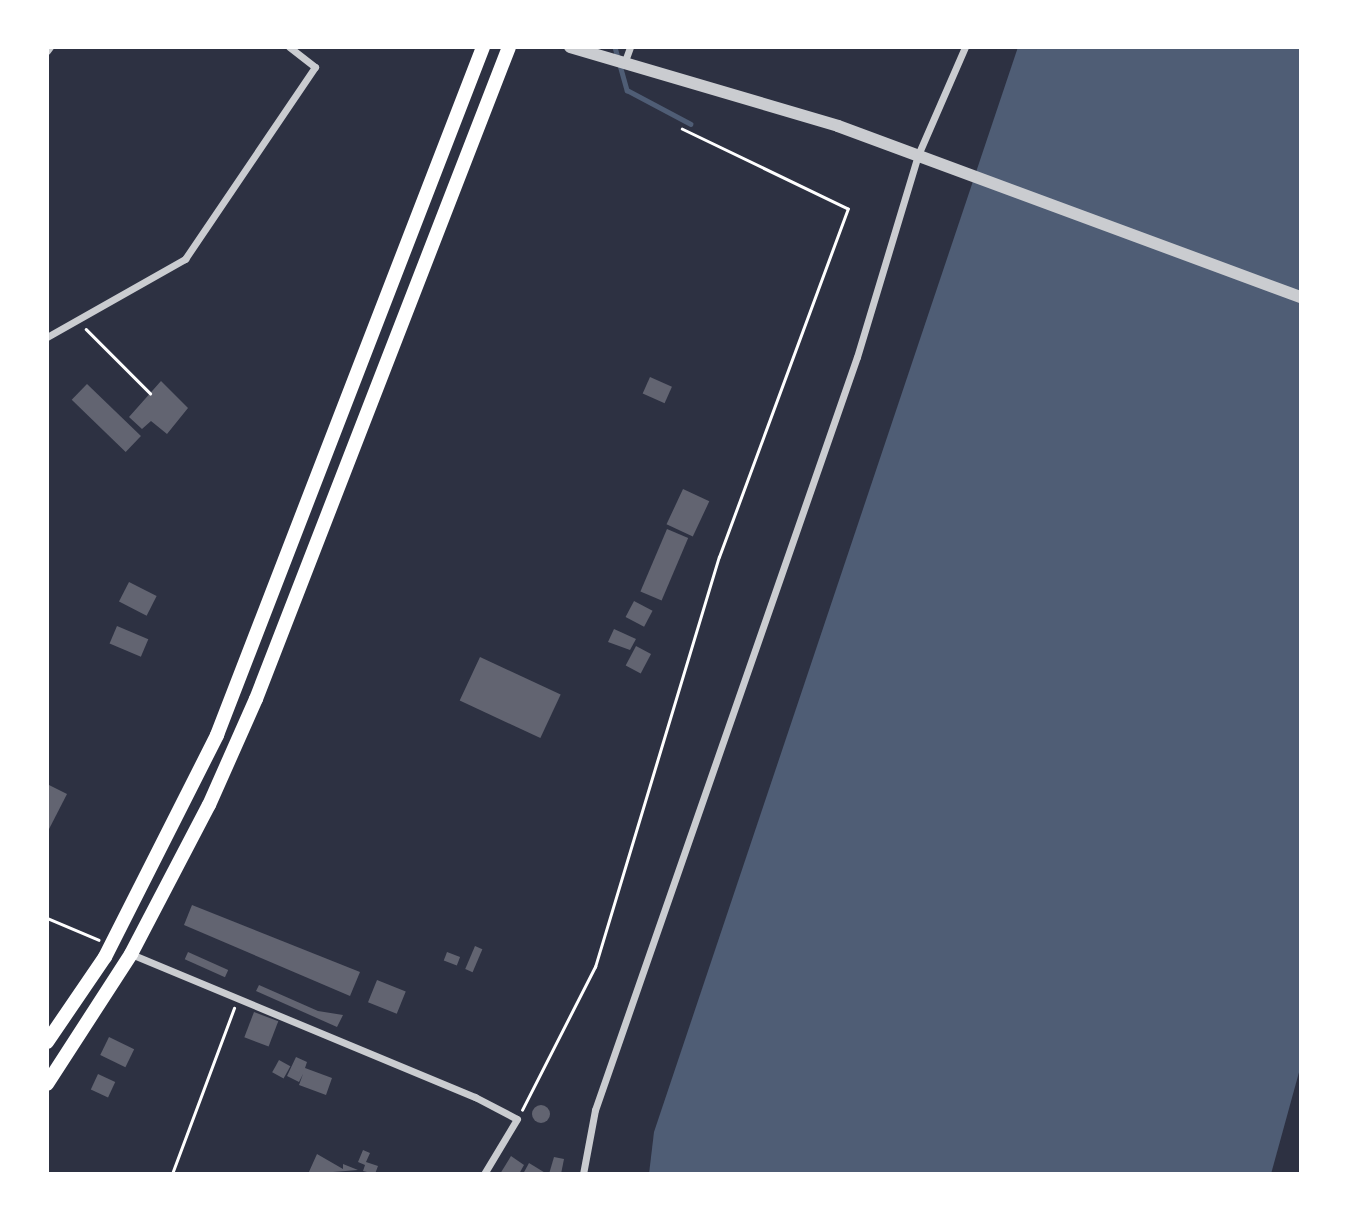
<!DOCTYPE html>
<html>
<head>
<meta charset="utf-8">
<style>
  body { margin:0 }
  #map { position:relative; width:1348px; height:1221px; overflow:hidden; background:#2d3142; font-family:Ubuntu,sans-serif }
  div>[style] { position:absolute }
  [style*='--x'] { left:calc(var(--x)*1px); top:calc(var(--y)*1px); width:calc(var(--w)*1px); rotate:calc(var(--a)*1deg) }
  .water>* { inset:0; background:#4f5d75 }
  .stream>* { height:4.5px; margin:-2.25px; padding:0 2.25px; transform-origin:2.25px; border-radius:2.25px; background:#4f5d75 }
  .building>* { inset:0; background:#626471; transform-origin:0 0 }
  .round { border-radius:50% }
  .path>* { height:2.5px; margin:-1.25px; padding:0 1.25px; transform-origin:1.25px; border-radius:1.25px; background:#fff }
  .minor>* { height:7px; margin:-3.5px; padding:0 3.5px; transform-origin:3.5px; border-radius:3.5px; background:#caccd0 }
  .tertiary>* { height:12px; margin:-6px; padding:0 6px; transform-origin:6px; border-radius:6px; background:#caccd0 }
  .secondary>* { height:14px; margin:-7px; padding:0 7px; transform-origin:7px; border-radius:7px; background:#fff }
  span { translate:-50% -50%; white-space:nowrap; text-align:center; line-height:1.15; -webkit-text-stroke:6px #fff; paint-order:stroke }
  .frame { position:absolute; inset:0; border:49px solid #fff; pointer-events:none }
</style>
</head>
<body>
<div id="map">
  <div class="water">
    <div style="clip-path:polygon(1018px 47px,1301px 47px,1301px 1065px,1271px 1174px,649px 1174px,654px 1132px)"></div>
  </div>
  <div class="stream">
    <div style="--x:615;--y:47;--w:45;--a:74.4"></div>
    <div style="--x:627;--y:90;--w:72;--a:28"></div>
  </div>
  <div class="building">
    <div style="left:650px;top:377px;width:24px;height:18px;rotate:24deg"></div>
    <div style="clip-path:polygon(161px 381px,188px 408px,167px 434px,151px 421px,142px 429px,129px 417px)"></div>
    <div style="left:87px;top:384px;width:75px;height:22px;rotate:44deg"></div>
    <div style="left:683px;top:489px;width:29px;height:39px;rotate:25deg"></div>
    <div style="left:667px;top:529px;width:23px;height:68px;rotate:23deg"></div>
    <div style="left:129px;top:582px;width:31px;height:22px;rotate:27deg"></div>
    <div style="left:634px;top:601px;width:21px;height:18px;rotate:28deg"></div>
    <div style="left:117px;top:626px;width:34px;height:19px;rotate:23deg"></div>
    <div style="clip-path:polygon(614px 629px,636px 639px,630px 650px,608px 642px)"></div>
    <div style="left:636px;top:646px;width:17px;height:22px;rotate:28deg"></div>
    <div style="left:480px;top:657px;width:89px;height:48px;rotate:25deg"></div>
    <div style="clip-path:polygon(47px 784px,67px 794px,47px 833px)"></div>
    <div style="clip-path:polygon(192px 905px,360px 972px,350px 996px,184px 925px)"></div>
    <div style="left:475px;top:946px;width:8px;height:25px;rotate:23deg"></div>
    <div style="left:188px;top:952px;width:44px;height:8px;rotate:24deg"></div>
    <div style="left:447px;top:952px;width:14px;height:9px;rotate:21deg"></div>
    <div style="left:377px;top:980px;width:31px;height:24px;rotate:22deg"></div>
    <div style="clip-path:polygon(259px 985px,318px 1011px,343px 1015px,337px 1027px,256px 991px)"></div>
    <div style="left:254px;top:1012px;width:26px;height:27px;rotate:21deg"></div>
    <div style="left:109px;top:1037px;width:28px;height:20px;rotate:26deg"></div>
    <div style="clip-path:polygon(296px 1057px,307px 1062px,305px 1068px,332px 1078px,326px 1095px,299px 1085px,303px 1074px,299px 1082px,287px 1076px)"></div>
    <div style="left:279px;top:1060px;width:13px;height:14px;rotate:29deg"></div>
    <div style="left:98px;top:1074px;width:19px;height:17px;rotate:25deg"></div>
    <div class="round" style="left:532px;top:1105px;width:18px;height:18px"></div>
    <div style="clip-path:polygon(363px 1150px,370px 1153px,366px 1162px,378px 1166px,375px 1174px,363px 1171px,365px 1165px,358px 1162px)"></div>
    <div style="clip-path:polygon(317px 1154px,343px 1169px,343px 1164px,358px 1170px,308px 1174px)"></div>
    <div style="clip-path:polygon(511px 1156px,524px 1165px,519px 1174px,500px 1174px)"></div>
    <div style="clip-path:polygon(554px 1157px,564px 1159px,561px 1174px,549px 1174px)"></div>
    <div style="clip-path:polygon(529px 1163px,547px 1174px,523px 1174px)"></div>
  </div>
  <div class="path">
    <div style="--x:86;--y:329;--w:91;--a:45"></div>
    <div style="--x:47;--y:918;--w:56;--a:22.9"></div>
    <div style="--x:522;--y:1110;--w:161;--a:-63"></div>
    <div style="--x:595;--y:967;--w:428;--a:-73.2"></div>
    <div style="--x:719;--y:557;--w:371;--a:-69.7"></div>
    <div style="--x:848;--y:209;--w:184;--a:-154.3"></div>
    <div style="--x:172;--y:1174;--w:177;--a:-69.5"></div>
  </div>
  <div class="minor">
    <div style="--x:47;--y:51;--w:5;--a:-53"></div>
    <div style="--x:625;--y:61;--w:15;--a:-70"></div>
    <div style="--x:47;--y:337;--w:159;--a:-29.5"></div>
    <div style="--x:185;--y:259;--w:232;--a:-55.9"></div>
    <div style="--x:315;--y:67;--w:33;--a:-142"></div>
    <div style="--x:131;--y:954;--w:373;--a:22.6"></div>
    <div style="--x:475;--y:1097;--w:47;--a:27.6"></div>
    <div style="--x:517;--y:1119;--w:64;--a:121"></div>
    <div style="--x:583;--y:1174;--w:65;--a:-79.4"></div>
    <div style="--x:595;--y:1110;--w:797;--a:-70.82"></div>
    <div style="--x:857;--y:357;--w:211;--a:-73.2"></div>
    <div style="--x:918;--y:155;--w:118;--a:-66.5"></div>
  </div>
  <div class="tertiary">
    <div style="--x:570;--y:47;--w:279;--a:16.4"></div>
    <div style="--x:838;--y:126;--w:494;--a:20.3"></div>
  </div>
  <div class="secondary">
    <div style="--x:47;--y:1042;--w:103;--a:-55.7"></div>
    <div style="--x:105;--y:957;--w:249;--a:-63.2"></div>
    <div style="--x:217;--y:735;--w:738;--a:-68.86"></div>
    <div style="--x:47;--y:1084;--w:155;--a:-57.1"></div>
    <div style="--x:131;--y:954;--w:168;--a:-62.4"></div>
    <div style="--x:209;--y:805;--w:116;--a:-66.1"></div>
    <div style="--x:256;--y:699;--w:699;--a:-68.79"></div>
  </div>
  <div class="frame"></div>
</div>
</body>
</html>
